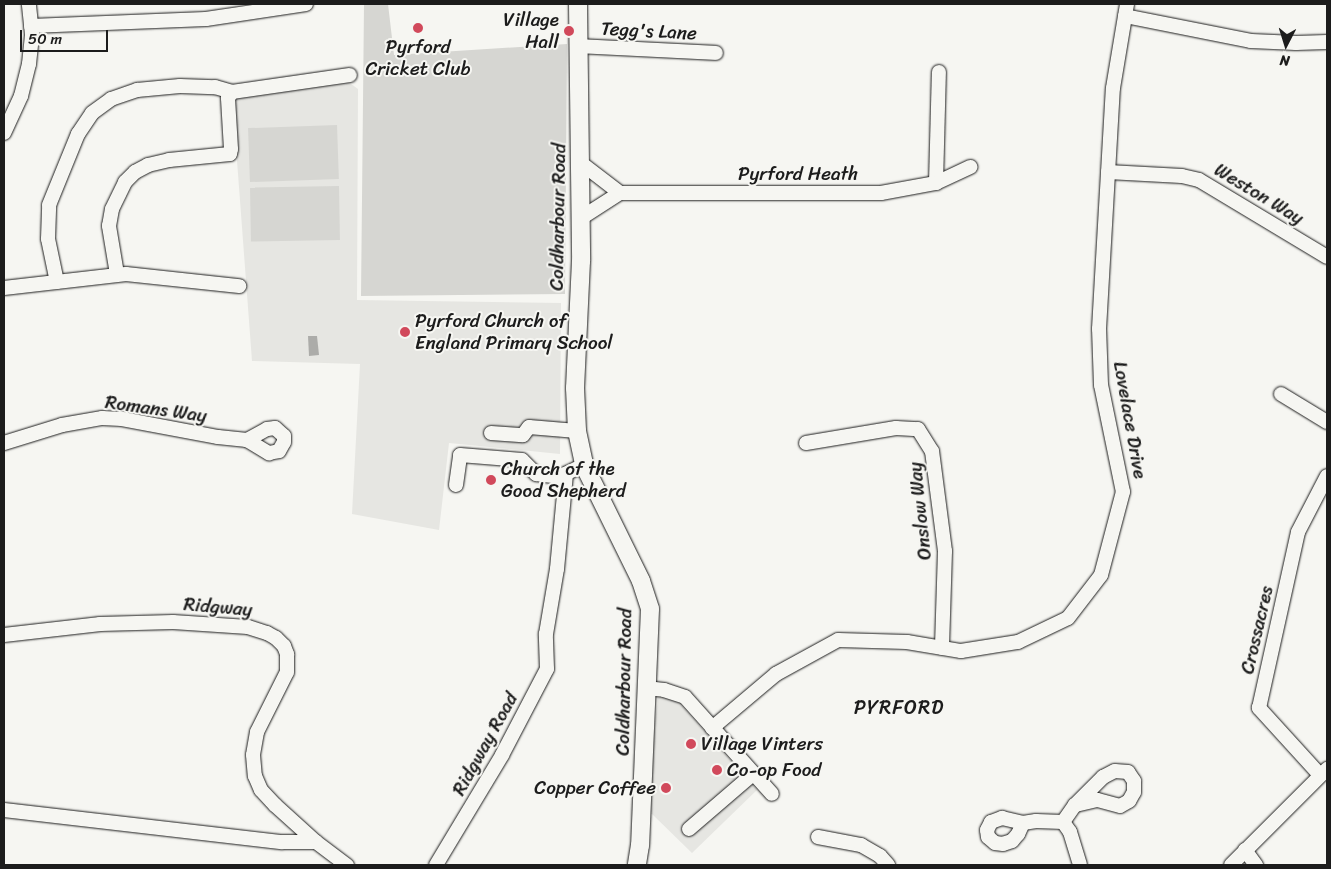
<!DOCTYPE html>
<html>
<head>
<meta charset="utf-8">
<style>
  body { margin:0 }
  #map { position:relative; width:1331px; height:869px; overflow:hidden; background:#f6f6f2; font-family:Sriracha,sans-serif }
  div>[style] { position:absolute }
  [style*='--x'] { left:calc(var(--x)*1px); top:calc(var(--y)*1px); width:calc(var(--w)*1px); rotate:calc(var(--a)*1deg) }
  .built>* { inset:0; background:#e6e6e2 }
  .green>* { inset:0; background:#d6d6d2; transform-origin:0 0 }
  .water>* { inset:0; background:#acaca9 }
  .roads { filter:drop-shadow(0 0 1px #1c1c1c) drop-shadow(0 0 1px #1c1c1c) }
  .minor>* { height:14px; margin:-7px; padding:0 7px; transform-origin:7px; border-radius:7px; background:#f6f6f2 }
  .major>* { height:18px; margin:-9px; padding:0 9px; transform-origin:9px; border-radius:9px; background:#f6f6f2 }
  .dots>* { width:14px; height:14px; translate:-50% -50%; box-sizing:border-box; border:2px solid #f6f6f2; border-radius:50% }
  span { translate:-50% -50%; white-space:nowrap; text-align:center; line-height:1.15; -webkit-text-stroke:4px #f6f6f2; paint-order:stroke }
  .poi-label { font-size:19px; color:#1c1c1c }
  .right { translate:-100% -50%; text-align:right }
  .left { translate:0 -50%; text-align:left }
  .street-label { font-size:19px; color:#1c1c1c }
  .neighbourhood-label { font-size:20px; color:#1c1c1c; letter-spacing:1px }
  .frame { position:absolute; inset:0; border:5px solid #1c1c1c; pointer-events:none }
  .north { position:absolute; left:1261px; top:20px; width:50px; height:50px; -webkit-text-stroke:4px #f6f6f2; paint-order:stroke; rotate:185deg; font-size:14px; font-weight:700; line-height:20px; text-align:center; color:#1c1c1c }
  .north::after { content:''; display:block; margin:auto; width:18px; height:22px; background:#1c1c1c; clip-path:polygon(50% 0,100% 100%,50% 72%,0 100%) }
  .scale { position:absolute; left:20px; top:30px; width:88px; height:22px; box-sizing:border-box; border:2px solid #1c1c1c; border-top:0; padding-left:6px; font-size:15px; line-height:18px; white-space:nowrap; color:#1c1c1c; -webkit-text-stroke:4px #f6f6f2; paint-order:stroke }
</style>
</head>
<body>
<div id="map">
  <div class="built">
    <div style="clip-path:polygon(347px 81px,358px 89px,357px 300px,561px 303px,560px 454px,449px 443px,439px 530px,352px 514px,360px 364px,252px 361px,233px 107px,238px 97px)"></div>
    <div style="clip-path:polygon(658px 697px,676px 699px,757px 790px,692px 853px,652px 814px,645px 813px)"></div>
  </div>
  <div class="green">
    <div style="clip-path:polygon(364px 4px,388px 4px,394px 55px,567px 44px,565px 294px,361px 296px)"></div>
    <div style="left:337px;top:125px;width:54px;height:89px;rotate:88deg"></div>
    <div style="left:339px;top:186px;width:54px;height:89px;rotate:89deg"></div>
  </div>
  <div class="water">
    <div style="clip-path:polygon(308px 336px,317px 336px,319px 355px,309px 356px)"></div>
  </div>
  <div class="roads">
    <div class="minor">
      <div style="--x:1125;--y:16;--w:128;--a:11.2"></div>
      <div style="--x:1251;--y:41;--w:45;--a:2.5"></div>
      <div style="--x:1296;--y:43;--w:31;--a:-2"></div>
      <div style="--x:31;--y:26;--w:175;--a:-2.3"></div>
      <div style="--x:206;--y:19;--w:101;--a:-8.5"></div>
      <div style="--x:579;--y:46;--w:137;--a:2.9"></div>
      <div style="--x:4;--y:133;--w:41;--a:-65.3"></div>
      <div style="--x:21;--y:96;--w:33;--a:-76"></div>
      <div style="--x:29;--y:64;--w:30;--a:-84"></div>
      <div style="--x:32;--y:34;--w:30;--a:-96"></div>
      <div style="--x:581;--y:163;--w:49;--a:37.6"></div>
      <div style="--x:1108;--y:172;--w:74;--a:3.1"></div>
      <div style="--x:1182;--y:176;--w:17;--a:13"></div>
      <div style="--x:1199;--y:180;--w:149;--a:31"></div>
      <div style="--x:936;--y:183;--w:111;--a:-88.5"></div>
      <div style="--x:581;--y:218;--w:46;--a:-32.7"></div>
      <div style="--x:620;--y:193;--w:261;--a:0"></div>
      <div style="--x:881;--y:193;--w:56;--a:-10.3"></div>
      <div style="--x:936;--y:183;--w:38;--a:-25"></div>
      <div style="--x:117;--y:274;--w:49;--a:-99.5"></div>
      <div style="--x:109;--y:226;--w:17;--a:-80"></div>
      <div style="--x:112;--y:209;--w:30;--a:-64"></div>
      <div style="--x:125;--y:182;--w:14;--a:-45"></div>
      <div style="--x:135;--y:172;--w:15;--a:-28"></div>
      <div style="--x:148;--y:165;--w:22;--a:-13"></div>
      <div style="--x:169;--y:160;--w:61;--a:-5.6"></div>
      <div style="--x:230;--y:154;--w:5;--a:-79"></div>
      <div style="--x:231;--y:149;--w:51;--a:-93.4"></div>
      <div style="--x:228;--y:98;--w:7;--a:-56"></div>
      <div style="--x:232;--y:92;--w:119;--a:-8.2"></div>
      <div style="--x:57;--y:282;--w:44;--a:-101.8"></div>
      <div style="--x:48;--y:239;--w:34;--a:-88"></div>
      <div style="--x:49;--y:205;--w:77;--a:-67.8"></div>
      <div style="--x:78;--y:134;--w:25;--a:-56"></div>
      <div style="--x:92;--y:113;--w:24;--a:-36"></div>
      <div style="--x:111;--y:99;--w:28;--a:-19"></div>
      <div style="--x:137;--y:90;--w:43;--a:-5.3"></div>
      <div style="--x:180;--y:86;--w:35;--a:2"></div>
      <div style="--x:215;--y:87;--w:18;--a:16"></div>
      <div style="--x:4;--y:288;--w:123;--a:-6.5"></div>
      <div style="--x:126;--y:274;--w:114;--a:6.1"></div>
      <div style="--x:1281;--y:394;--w:54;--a:31.3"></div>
      <div style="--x:491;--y:433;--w:32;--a:4"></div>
      <div style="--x:523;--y:435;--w:10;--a:-53"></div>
      <div style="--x:529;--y:427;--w:48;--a:4.8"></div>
      <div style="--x:4;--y:443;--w:61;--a:-17.2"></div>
      <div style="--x:62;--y:425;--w:41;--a:-9.9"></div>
      <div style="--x:102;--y:418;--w:20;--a:3"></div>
      <div style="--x:122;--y:419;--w:98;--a:10.6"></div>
      <div style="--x:218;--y:437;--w:29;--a:6"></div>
      <div style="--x:247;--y:440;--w:26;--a:31"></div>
      <div style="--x:269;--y:453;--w:10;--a:-11"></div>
      <div style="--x:279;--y:451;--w:10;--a:-61"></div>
      <div style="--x:284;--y:442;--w:6;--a:-90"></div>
      <div style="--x:284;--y:436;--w:12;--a:-138"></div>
      <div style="--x:275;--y:428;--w:8;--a:173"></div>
      <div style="--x:267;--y:429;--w:23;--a:151"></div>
      <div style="--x:806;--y:443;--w:91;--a:-9.5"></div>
      <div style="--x:896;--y:428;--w:22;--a:3"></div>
      <div style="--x:918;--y:429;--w:26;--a:58"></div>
      <div style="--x:932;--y:451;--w:101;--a:82.6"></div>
      <div style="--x:945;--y:551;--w:97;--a:91.8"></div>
      <div style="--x:456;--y:485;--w:30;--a:-82"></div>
      <div style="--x:460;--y:455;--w:62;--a:4.6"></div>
      <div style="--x:522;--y:460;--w:20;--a:45"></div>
      <div style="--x:536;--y:474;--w:23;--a:7"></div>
      <div style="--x:559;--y:477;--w:28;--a:-26"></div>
      <div style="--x:4;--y:635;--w:97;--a:-6.5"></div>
      <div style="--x:100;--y:624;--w:73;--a:-1.6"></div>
      <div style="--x:173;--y:622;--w:75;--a:3.8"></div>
      <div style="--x:248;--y:627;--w:20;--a:18"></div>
      <div style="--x:267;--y:633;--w:10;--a:29"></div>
      <div style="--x:276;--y:638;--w:11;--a:45"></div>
      <div style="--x:284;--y:646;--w:9;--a:69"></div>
      <div style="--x:287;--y:654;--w:18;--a:90"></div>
      <div style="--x:287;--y:672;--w:67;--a:116.6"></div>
      <div style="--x:257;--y:732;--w:23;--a:100"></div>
      <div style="--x:253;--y:755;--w:21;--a:85"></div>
      <div style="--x:255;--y:776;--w:15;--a:67"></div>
      <div style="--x:261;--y:790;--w:21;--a:47"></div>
      <div style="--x:275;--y:805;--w:55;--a:42.1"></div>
      <div style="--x:316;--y:842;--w:39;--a:37"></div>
      <div style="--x:646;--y:688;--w:18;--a:6"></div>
      <div style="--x:664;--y:690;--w:22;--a:18"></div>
      <div style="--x:685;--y:697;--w:130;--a:48.1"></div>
      <div style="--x:712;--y:728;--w:84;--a:-40.2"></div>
      <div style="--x:776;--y:674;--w:71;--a:-28.7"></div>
      <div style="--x:838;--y:640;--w:69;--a:1.7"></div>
      <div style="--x:907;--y:642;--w:55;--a:9.5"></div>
      <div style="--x:961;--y:651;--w:58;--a:-9"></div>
      <div style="--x:1018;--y:642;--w:55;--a:-25.6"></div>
      <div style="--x:1068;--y:618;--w:54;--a:-52.5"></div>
      <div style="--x:1101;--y:575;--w:86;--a:-75.2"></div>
      <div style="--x:1123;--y:492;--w:109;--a:-101.6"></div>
      <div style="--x:1101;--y:385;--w:56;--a:-92"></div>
      <div style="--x:1099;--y:329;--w:241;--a:-86.7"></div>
      <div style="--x:1113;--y:88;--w:85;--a:-80.5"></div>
      <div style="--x:1320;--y:775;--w:91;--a:-132.3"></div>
      <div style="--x:1259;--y:708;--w:180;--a:-77.5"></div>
      <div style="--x:1298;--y:532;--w:63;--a:-62.6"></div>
      <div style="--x:4;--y:810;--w:280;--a:6.6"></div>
      <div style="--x:282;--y:842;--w:34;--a:0"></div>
      <div style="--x:1063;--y:822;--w:21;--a:-55"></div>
      <div style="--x:1075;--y:805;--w:40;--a:-45"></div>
      <div style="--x:1103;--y:777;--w:13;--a:-27"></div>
      <div style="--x:1115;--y:771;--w:13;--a:4"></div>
      <div style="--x:1128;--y:772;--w:11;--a:56"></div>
      <div style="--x:1134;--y:781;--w:11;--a:90"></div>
      <div style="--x:1134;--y:792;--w:10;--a:119"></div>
      <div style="--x:1129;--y:801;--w:10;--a:151"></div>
      <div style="--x:1120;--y:806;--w:24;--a:-165"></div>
      <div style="--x:1097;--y:800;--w:23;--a:167"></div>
      <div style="--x:1023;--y:823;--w:12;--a:114"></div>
      <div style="--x:1018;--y:834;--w:9;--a:131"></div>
      <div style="--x:1012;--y:841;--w:9;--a:162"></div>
      <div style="--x:1003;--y:844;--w:8;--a:-173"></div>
      <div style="--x:995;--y:843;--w:9;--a:-139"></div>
      <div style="--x:988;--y:837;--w:7;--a:-98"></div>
      <div style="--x:987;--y:830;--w:9;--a:-63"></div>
      <div style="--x:991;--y:822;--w:12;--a:-20"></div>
      <div style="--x:1002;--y:818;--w:22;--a:13"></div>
      <div style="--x:1023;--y:823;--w:13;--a:-9"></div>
      <div style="--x:1036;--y:821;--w:27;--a:2"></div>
      <div style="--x:1063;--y:822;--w:12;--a:55"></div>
      <div style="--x:1070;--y:832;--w:34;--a:73"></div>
      <div style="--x:689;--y:829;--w:84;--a:-40.7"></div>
      <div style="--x:818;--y:837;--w:44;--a:10.5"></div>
      <div style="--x:861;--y:845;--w:22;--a:30"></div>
      <div style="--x:880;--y:856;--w:12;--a:48"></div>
      <div style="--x:1245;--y:850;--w:19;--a:54"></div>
      <div style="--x:436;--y:865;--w:128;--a:-59"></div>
      <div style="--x:502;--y:755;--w:97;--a:-62.4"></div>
      <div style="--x:547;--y:669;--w:35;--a:-92"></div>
      <div style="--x:546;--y:634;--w:66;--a:-80.4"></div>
      <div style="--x:557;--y:569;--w:96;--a:-84.6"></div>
      <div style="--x:1231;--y:865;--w:136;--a:-45"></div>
    </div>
    <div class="major">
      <div style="--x:578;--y:4;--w:257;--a:89.3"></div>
      <div style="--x:581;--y:261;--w:127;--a:92.7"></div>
      <div style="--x:575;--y:388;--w:43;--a:87.3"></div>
      <div style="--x:577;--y:431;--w:35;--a:78"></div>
      <div style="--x:584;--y:465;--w:129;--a:63.8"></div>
      <div style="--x:641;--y:581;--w:29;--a:72"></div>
      <div style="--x:650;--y:609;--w:236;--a:92.4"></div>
      <div style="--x:640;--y:845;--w:20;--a:99"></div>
    </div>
  </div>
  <div class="dots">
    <div style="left:418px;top:28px;background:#d1495b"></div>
    <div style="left:569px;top:31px;background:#d1495b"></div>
    <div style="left:405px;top:332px;background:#d1495b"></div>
    <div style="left:491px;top:480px;background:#d1495b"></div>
    <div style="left:691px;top:744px;background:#d1495b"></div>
    <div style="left:717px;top:770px;background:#d1495b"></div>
    <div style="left:666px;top:788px;background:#d1495b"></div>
  </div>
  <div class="poi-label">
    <span class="right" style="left:559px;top:31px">Village<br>Hall</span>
    <span style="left:418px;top:58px">Pyrford<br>Cricket Club</span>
    <span class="left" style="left:415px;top:332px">Pyrford Church of<br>England Primary School</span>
    <span class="left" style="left:501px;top:480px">Church of the<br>Good Shepherd</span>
    <span class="left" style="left:701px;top:744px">Village Vinters</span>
    <span class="left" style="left:727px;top:770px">Co-op Food</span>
    <span class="right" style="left:656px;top:788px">Copper Coffee</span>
  </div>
  <div class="street-label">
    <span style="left:649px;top:31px;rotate:3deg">Tegg's Lane</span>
    <span style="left:798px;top:174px">Pyrford Heath</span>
    <span style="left:1259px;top:194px;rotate:31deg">Weston Way</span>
    <span style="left:558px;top:217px;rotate:-89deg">Coldharbour Road</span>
    <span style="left:156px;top:409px;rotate:8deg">Romans Way</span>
    <span style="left:1130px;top:420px;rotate:80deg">Lovelace Drive</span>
    <span style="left:920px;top:511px;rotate:-96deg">Onslow Way</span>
    <span style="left:218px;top:607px;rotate:5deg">Ridgway</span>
    <span style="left:1257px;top:630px;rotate:-77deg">Crossacres</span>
    <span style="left:624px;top:682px;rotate:-89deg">Coldharbour Road</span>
    <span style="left:485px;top:744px;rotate:-61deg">Ridgway Road</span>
  </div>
  <div class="neighbourhood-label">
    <span style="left:899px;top:707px">PYRFORD</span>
  </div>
  <div class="frame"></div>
  <div class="north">N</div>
  <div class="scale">50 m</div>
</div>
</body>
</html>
